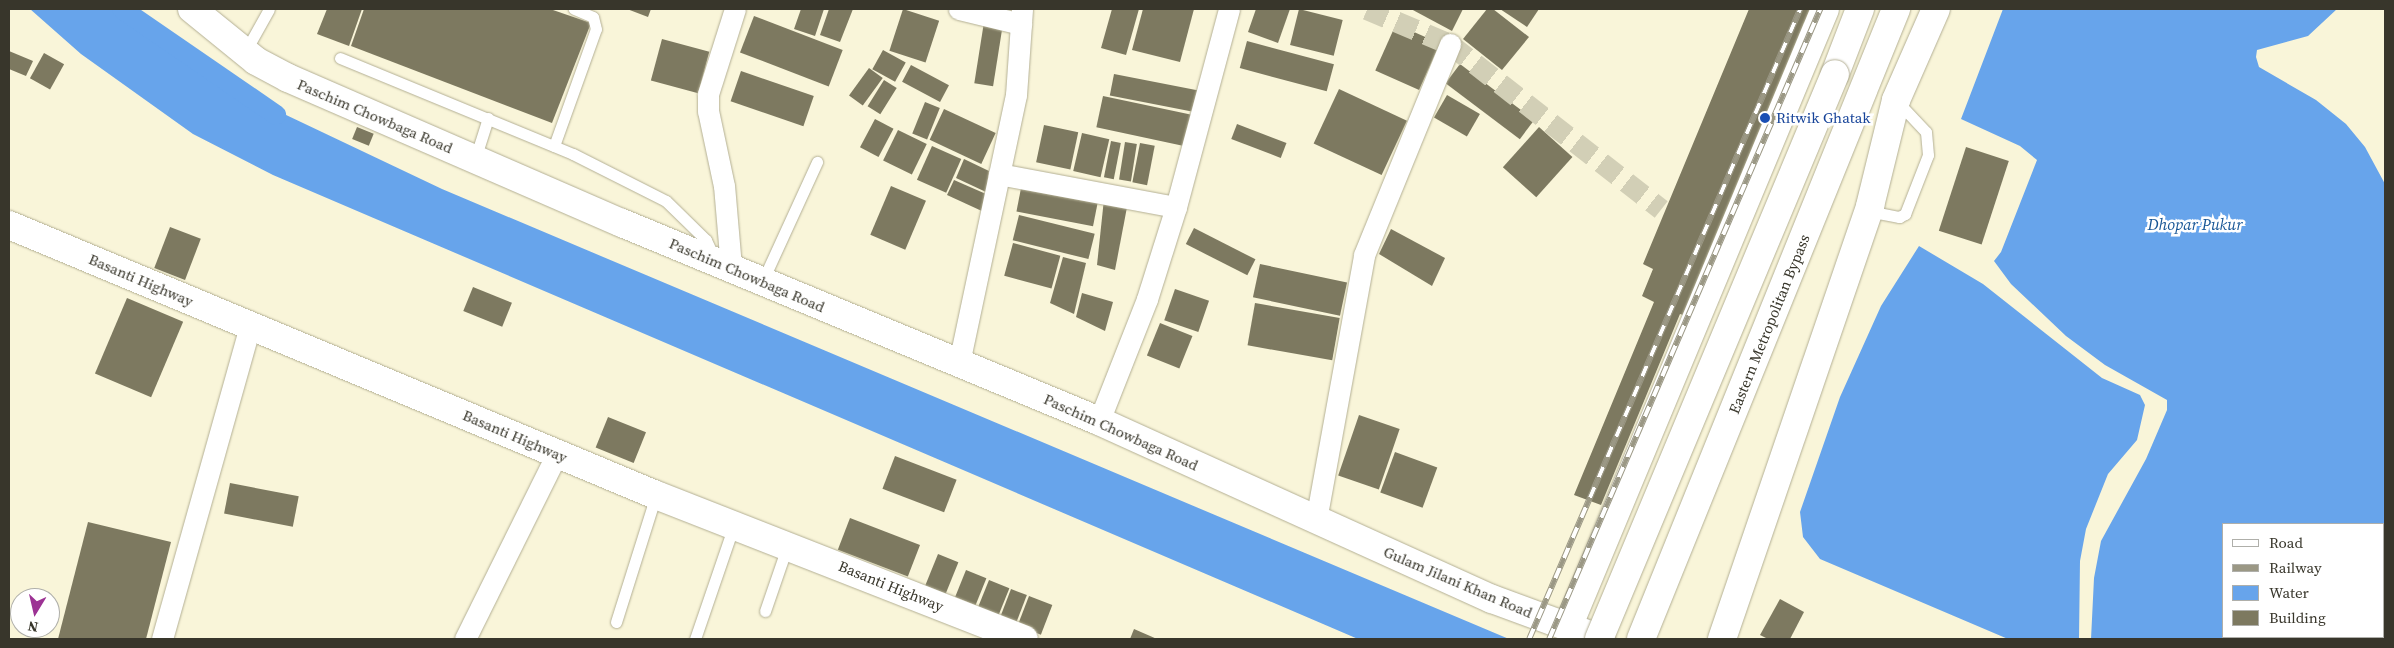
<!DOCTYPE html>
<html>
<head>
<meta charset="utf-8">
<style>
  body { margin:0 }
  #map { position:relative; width:2394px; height:648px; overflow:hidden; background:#f9f5d9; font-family:"Source Serif 4",serif }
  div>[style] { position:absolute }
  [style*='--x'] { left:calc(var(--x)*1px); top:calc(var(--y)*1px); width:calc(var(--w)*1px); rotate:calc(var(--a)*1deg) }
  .water>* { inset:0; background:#67a4eb }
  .canal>* { height:20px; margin:-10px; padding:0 10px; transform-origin:10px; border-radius:10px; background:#67a4eb }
  .building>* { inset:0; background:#7d7960; transform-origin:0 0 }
  .street-tunnel>* { height:21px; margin-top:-10.5px; transform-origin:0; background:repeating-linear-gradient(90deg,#d2cfb6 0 21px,transparent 0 32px) }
  .roads { filter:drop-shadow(0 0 1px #b3af94) drop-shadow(0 0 1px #b3af94) }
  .lane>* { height:11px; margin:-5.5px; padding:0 5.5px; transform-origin:5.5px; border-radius:5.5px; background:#fff }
  .street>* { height:21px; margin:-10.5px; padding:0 10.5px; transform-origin:10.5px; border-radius:10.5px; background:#fff }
  .secondary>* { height:28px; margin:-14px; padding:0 14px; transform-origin:14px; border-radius:14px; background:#fff }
  .primary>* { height:28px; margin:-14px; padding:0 14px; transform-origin:14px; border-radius:14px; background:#fff }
  .rail>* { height:5.5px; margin-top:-2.75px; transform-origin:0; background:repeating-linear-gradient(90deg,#fff 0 11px,#9b9885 0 22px); box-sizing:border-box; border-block:1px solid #9b9885 }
  .bridges { filter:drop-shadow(0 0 1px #b3af94) drop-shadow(0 0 1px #b3af94) }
  .primary-bridge>* { height:28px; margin:-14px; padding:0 14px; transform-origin:14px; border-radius:14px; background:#fff }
  .dots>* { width:14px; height:14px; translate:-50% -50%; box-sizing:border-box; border:2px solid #fff; border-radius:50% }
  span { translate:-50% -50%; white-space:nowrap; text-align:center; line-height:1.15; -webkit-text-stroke:5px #fff; paint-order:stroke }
  .street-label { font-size:15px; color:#38362b }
  .transit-label { font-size:15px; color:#164399 }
  .left { translate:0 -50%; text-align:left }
  .water-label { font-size:16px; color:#185696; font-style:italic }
  .frame { position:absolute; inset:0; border:10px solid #38362b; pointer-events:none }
  .legend { position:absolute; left:2222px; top:523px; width:162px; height:115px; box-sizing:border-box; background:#fff; border:1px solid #afafaa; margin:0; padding:6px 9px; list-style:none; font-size:15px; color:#38362b }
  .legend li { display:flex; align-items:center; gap:10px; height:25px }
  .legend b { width:25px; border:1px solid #afafaa }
  .north { position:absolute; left:10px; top:588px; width:50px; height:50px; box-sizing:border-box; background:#fff; border:1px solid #afafaa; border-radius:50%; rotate:189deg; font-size:14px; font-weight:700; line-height:20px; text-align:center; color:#38362b }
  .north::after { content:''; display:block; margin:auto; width:18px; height:22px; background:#9c3294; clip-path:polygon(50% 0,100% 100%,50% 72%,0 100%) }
</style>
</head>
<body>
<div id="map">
  <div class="water">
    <div style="clip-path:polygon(30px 9px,126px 9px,227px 87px,442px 189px,1509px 639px,1358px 639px,273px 175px,193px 134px,81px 54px)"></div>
    <div style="clip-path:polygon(evenodd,2003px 9px,2337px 9px,2308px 36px,2257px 50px,2256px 57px,2259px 67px,2316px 100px,2346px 124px,2365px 147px,2385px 184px,2385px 639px,2091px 639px,2094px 578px,2101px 541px,2146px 459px,2167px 410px,2167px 400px,2105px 365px,2066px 336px,2011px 284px,1994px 261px,2001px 252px,2037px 160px,2020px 146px,1961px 119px,2003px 9px,2223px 524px,2383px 524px,2383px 637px,2223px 637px,2223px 524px)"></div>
    <div style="clip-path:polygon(1919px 246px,1983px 284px,2102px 378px,2140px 395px,2145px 405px,2137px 440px,2108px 474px,2086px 529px,2080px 561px,2079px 639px,2008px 639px,1820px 559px,1803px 537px,1800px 512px,1840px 397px,1881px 306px)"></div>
  </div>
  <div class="canal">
    <div style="--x:122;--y:9;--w:187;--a:34.5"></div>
  </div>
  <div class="building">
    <div style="clip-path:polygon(327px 9px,362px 9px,349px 46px,317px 34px)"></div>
    <div style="clip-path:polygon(364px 9px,550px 9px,591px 23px,552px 123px,351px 46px)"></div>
    <div style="clip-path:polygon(627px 9px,651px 9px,648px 17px)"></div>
    <div style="clip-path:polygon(801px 9px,824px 9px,815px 36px,794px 29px)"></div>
    <div style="clip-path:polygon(829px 9px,853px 9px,840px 42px,820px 35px)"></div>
    <div style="left:903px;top:9px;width:38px;height:44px;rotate:18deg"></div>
    <div style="clip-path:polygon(1112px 9px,1139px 9px,1126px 55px,1101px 48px)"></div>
    <div style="clip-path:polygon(1143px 9px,1194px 9px,1180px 62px,1132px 50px)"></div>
    <div style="clip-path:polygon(1256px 9px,1290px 9px,1278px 43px,1248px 32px)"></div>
    <div style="left:1299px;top:9px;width:45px;height:37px;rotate:14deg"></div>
    <div style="clip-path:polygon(1411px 9px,1463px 9px,1452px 31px)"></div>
    <div style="clip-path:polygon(1487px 9px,1493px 9px,1529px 37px,1502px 70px,1463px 39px)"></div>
    <div style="clip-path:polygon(1500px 9px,1539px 9px,1527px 27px)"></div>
    <div style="clip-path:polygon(1749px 9px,1824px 9px,1686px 316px,1680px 314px,1601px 505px,1574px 495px,1654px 302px,1642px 296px,1653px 269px,1643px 264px)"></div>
    <div style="left:754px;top:16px;width:95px;height:39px;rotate:21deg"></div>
    <div style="left:984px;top:22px;width:19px;height:62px;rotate:9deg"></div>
    <div style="left:1396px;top:24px;width:48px;height:51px;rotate:24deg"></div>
    <div style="left:662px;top:39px;width:49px;height:43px;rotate:15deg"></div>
    <div style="left:1247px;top:41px;width:90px;height:28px;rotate:15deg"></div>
    <div style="left:883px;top:50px;width:26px;height:22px;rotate:29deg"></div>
    <div style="clip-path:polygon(9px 51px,33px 61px,26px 76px,9px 69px)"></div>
    <div style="left:44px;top:53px;width:23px;height:29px;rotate:29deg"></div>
    <div style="left:1460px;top:64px;width:93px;height:24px;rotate:37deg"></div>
    <div style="left:911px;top:65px;width:43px;height:19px;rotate:28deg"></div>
    <div style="left:869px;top:68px;width:17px;height:34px;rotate:36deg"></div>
    <div style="left:741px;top:71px;width:77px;height:32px;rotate:19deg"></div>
    <div style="left:1114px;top:74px;width:94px;height:22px;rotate:11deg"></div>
    <div style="left:884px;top:80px;width:15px;height:31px;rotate:32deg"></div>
    <div style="left:1339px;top:89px;width:75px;height:60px;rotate:25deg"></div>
    <div style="left:1447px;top:95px;width:38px;height:26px;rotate:30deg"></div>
    <div style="left:1103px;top:96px;width:99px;height:32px;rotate:12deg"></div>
    <div style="left:925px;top:102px;width:16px;height:34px;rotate:22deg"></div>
    <div style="left:944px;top:109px;width:57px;height:34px;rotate:25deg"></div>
    <div style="left:875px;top:119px;width:21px;height:32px;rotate:28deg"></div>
    <div style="left:1237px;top:124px;width:53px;height:16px;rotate:21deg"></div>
    <div style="left:1044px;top:125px;width:35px;height:38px;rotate:12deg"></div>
    <div style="left:357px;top:127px;width:18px;height:13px;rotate:22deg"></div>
    <div style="left:1539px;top:127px;width:45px;height:54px;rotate:42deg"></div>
    <div style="left:898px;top:130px;width:32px;height:34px;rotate:26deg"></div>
    <div style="left:1082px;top:133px;width:28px;height:39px;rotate:13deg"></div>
    <div style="left:1111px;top:141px;width:10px;height:37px;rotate:11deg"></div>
    <div style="left:1125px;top:142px;width:12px;height:38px;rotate:9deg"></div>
    <div style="left:1140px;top:143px;width:15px;height:40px;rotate:11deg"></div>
    <div style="left:932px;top:146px;width:32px;height:37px;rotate:24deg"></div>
    <div style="left:1966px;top:147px;width:45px;height:88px;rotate:18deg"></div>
    <div style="clip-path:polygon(964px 159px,989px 171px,986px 192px,956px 178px)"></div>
    <div style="clip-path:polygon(954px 180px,986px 194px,984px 212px,947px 195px)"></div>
    <div style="left:1022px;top:183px;width:78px;height:29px;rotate:11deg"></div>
    <div style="left:891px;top:186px;width:38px;height:53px;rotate:23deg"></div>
    <div style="clip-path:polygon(1104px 199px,1128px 202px,1115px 270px,1097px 265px)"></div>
    <div style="left:1019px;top:215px;width:78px;height:26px;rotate:14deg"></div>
    <div style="left:170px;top:227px;width:33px;height:44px;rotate:21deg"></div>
    <div style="left:1194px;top:228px;width:69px;height:18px;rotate:27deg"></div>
    <div style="clip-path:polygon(1391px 229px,1445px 258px,1432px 286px,1379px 254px)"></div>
    <div style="left:1013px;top:243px;width:49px;height:34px;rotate:15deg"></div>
    <div style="clip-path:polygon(1063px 257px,1086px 263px,1074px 314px,1050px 303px)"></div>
    <div style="left:1260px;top:264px;width:89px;height:34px;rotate:12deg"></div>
    <div style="left:473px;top:287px;width:42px;height:26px;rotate:22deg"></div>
    <div style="left:1175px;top:289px;width:36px;height:33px;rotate:19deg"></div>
    <div style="clip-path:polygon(1082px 293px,1113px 302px,1105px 331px,1076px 317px)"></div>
    <div style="left:127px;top:298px;width:61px;height:82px;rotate:23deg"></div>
    <div style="left:1255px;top:303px;width:86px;height:43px;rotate:10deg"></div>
    <div style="left:1160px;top:323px;width:35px;height:35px;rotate:22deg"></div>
    <div style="left:1359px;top:415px;width:43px;height:64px;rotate:19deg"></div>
    <div style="left:608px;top:417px;width:41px;height:33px;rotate:22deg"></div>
    <div style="left:1395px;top:452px;width:45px;height:43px;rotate:20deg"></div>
    <div style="left:895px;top:456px;width:66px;height:35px;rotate:21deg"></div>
    <div style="left:230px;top:483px;width:70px;height:31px;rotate:11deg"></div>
    <div style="left:850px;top:518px;width:75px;height:34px;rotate:21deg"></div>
    <div style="clip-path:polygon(88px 522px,171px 542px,146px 639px,58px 639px)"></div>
    <div style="left:938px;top:554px;width:22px;height:34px;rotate:22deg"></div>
    <div style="left:966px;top:570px;width:22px;height:29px;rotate:22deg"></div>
    <div style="left:989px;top:580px;width:22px;height:29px;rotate:22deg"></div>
    <div style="left:1011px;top:589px;width:17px;height:30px;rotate:21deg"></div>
    <div style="left:1029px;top:596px;width:25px;height:32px;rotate:21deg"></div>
    <div style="clip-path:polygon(1780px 599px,1804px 612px,1790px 639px,1768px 639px,1760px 635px)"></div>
    <div style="clip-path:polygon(1134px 629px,1157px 639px,1130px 639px)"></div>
  </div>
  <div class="street-tunnel">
    <div style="--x:1367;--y:9;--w:90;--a:22.9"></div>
    <div style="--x:1450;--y:44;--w:268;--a:38"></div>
  </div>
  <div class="roads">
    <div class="lane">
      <div style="--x:245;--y:52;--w:49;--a:-60.8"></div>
      <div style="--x:340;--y:58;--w:252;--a:22.4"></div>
      <div style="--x:573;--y:154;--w:104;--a:26.8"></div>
      <div style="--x:666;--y:201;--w:56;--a:44.3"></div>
      <div style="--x:706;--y:240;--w:19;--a:65"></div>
      <div style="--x:554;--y:146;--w:124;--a:-70.3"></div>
      <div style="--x:596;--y:29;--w:12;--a:-104"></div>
      <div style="--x:593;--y:17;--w:21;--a:-157"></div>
      <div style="--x:475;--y:159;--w:43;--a:-72.4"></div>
      <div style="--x:1868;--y:211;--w:32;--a:11"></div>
      <div style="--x:1899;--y:217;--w:7;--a:-27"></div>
      <div style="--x:1905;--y:214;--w:63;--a:-68.7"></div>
      <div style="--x:1928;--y:155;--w:23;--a:-95"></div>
      <div style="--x:1926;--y:132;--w:44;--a:-133.2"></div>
      <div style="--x:763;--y:280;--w:130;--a:-65.4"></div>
      <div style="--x:765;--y:611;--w:68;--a:-71"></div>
      <div style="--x:616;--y:622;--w:133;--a:-72.5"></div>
      <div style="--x:695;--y:639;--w:120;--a:-71.1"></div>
    </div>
    <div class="street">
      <div style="--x:959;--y:9;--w:64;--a:13.6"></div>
      <div style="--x:999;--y:174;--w:180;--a:10.6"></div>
      <div style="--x:731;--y:267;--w:81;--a:-94.9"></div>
      <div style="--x:724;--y:186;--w:77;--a:-102"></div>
      <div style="--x:708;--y:111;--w:17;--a:-90"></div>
      <div style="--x:708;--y:94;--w:89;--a:-72.4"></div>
      <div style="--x:959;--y:363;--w:274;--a:-78"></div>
      <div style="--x:1016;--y:95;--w:86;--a:-86"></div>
      <div style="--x:1099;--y:421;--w:131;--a:-68.5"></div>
      <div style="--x:1147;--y:299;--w:96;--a:-72.5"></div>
      <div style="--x:1176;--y:207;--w:205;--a:-75"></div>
      <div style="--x:1316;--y:520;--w:269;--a:-79.7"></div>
      <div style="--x:1364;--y:255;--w:228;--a:-67.8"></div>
      <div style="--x:162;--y:639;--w:325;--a:-74.3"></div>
      <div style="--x:465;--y:639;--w:207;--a:-63.6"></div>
    </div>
    <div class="secondary">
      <div style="--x:192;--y:9;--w:82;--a:39.1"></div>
      <div style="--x:256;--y:61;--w:36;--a:28"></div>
      <div style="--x:288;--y:78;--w:364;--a:23.5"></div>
      <div style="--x:622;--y:223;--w:516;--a:22.54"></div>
      <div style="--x:1099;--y:421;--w:431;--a:24.4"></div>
      <div style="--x:1492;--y:599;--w:116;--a:20.2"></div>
      <div style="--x:1568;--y:627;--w:669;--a:-67.42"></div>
      <div style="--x:1722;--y:639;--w:458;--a:-71.1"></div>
      <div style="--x:1870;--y:206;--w:109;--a:-76.2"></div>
      <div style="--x:1896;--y:100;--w:99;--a:-66.3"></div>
    </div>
    <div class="primary">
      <div style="--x:1835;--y:74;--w:70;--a:-69"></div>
      <div style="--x:9;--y:225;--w:701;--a:22.65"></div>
      <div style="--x:656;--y:495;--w:395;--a:21.4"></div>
      <div style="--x:1641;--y:639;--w:680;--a:-67.96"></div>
    </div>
  </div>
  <div class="rail">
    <div style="--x:1529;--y:639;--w:686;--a:-66.72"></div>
    <div style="--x:1549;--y:639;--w:686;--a:-66.72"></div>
  </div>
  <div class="bridges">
    <div class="primary-bridge">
      <div style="--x:1599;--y:639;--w:612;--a:-67.33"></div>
    </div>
  </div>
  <div class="dots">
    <div style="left:1765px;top:118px;background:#1a4fb4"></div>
  </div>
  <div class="street-label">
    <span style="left:375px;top:116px;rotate:23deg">Paschim Chowbaga Road</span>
    <span style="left:747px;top:275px;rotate:23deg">Paschim Chowbaga Road</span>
    <span style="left:141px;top:280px;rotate:23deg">Basanti Highway</span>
    <span style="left:1769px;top:324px;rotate:-68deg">Eastern Metropolitan Bypass</span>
    <span style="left:1121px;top:432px;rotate:24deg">Paschim Chowbaga Road</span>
    <span style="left:515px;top:436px;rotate:23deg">Basanti Highway</span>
    <span style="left:1458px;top:582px;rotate:23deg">Gulam Jilani Khan Road</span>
    <span style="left:891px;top:586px;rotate:22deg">Basanti Highway</span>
  </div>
  <div class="transit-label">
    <span class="left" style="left:1776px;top:118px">Ritwik Ghatak</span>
  </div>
  <div class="water-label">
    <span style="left:2195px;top:224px">Dhopar Pukur</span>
  </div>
  <div class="frame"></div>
  <ul class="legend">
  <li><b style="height:6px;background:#fff"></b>Road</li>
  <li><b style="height:6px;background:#9b9885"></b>Railway</li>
  <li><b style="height:14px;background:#67a4eb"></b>Water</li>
  <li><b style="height:14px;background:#7d7960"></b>Building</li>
  </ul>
  <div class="north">N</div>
</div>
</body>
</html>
